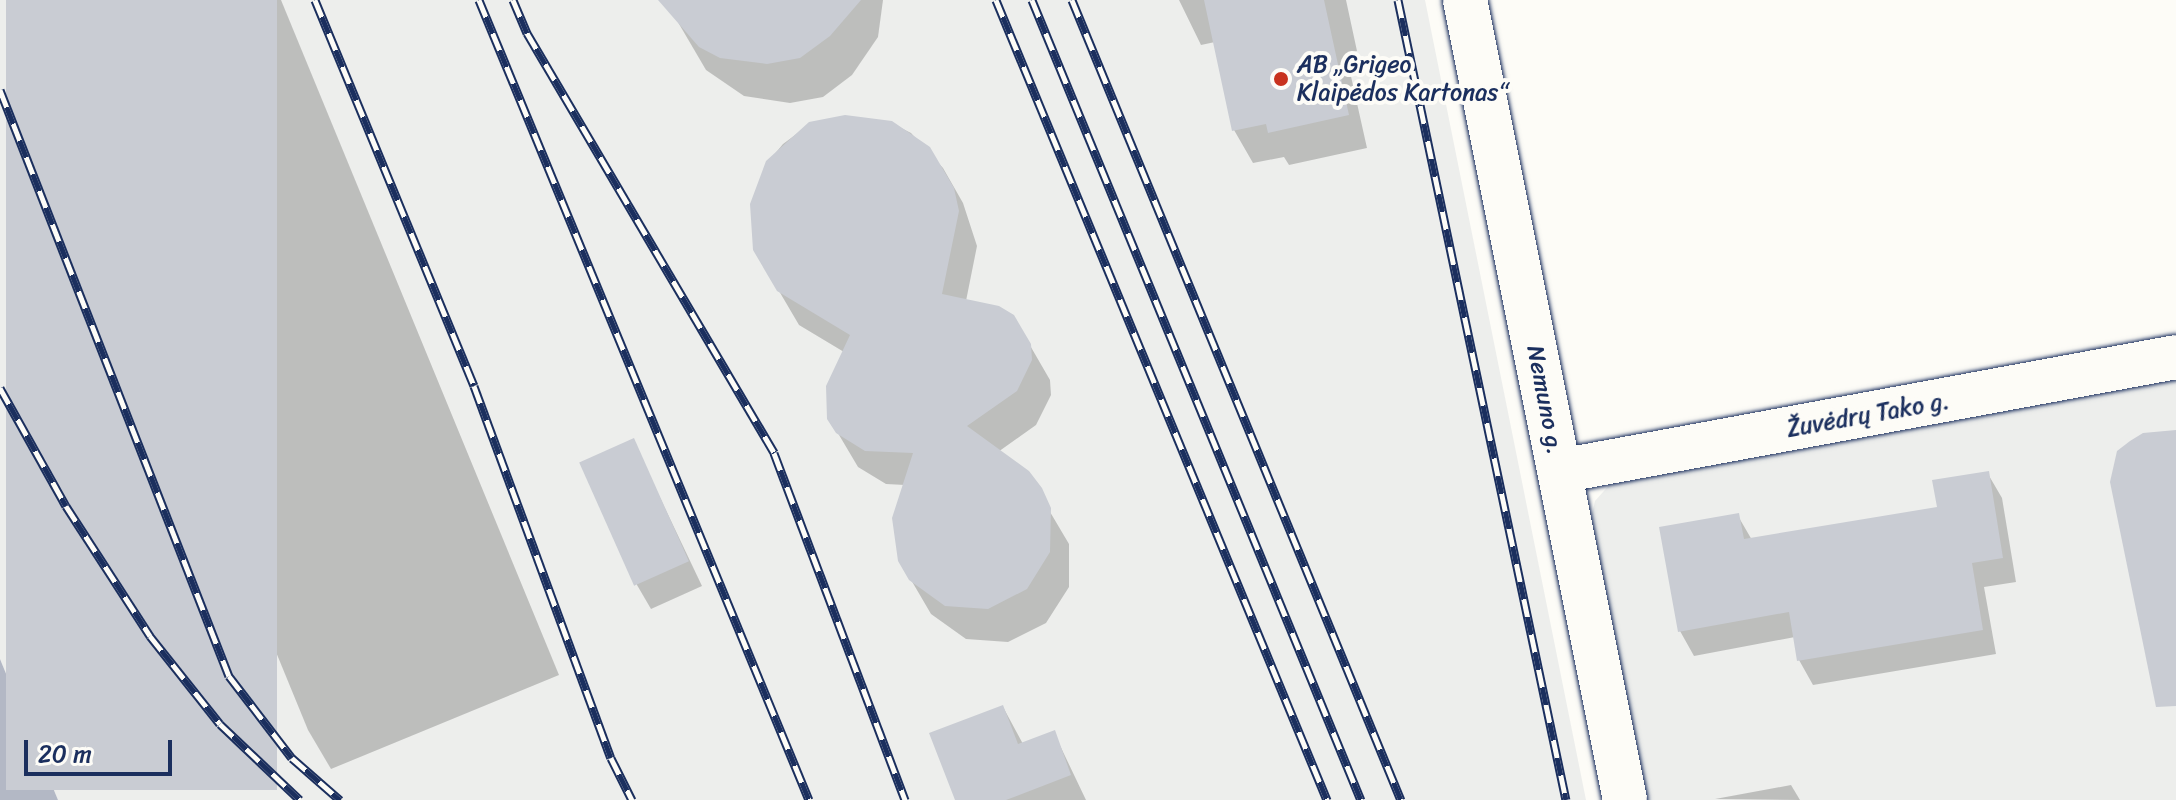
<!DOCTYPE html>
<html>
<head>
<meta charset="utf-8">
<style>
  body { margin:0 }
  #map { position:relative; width:2176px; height:800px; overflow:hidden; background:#fdfcf7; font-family:Sriracha,sans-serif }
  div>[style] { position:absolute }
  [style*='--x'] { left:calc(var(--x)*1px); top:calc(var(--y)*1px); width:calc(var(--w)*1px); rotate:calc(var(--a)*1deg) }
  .built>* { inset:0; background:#edeeec }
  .water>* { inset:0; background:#b3b8c5 }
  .shadow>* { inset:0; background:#0003 }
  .building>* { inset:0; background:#c9ccd3; transform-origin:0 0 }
  .roads { filter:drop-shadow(0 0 2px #1b2f5e) drop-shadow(0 0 2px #1b2f5e) }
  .street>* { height:44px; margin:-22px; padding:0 22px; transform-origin:22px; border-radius:22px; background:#fdfcf7 }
  .rail>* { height:9px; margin-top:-4.5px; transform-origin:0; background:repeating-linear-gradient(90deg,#fdfcf7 0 18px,#1b2f5e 0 36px); box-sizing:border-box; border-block:2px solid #1b2f5e }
  .dots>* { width:22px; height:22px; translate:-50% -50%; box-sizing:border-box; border:4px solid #fdfcf7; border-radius:50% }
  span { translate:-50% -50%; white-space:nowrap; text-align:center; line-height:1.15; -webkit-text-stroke:8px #fdfcf7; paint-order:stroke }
  .poi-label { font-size:24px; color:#1b2f5e }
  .left { translate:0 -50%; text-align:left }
  .street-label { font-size:24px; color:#1b2f5e }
  .scale { position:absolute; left:24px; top:740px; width:148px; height:36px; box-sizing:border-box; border:4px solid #1b2f5e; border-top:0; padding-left:10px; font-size:24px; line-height:28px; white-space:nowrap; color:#1b2f5e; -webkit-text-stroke:6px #fdfcf7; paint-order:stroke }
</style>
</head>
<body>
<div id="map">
  <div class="built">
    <div style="clip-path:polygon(0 0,1425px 0,1586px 800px,58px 800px,0 659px)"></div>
    <div style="clip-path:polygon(2176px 377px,2176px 800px,1644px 800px,1589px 527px,1595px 501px,1611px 483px)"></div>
  </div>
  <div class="water">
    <div style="clip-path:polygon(0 659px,58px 800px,0 800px)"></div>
  </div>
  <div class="shadow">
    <div style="clip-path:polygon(8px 0,281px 0,559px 675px,331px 769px,308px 730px)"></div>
    <div style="clip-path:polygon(665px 0,883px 0,878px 37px,852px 75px,823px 97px,790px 103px,744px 96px,706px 70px)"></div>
    <div style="clip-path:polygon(1179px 0,1346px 0,1357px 51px,1346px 54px,1367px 148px,1289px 165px,1284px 157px,1253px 163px,1234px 130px,1215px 42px,1201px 45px)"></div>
    <div style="clip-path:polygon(891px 123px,911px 133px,943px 168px,963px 203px,977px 246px,966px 301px,1013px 316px,1050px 380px,1051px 395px,1036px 425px,998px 452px,1027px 473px,1069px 544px,1069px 587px,1046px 623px,1008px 642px,966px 639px,931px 614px,900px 561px,905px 485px,886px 484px,858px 467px,829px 418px,844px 352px,799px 325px,755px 250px,768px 162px,783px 144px,810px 124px)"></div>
    <div style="clip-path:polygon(633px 441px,702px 586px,651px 609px,637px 585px)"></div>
    <div style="clip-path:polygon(1988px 474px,2002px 498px,2016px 582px,1984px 587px,1996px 654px,1813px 685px,1799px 660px,1795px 637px,1694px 656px,1680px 631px,1738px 516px,1752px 540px,1939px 508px)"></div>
    <div style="clip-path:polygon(1003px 707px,1023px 744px,1054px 733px,1086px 800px,957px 800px)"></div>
    <div style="clip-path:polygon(1791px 785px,1800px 800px,1715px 799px)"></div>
  </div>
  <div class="building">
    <div style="left:6px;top:0;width:271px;height:790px"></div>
    <div style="clip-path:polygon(658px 0,861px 0,830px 36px,800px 58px,767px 64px,720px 58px,699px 47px)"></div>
    <div style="clip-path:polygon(1204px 0,1324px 0,1349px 115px,1268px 133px,1266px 124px,1232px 131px)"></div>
    <div style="clip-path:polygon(845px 115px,892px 121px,930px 147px,954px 188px,959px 211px,942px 294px,999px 306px,1014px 315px,1031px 344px,1032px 360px,1017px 391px,967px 426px,1029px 471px,1042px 488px,1051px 508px,1050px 552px,1027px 589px,988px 609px,945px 606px,909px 580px,898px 561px,892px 518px,913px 453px,865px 451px,836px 433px,827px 419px,826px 386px,850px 335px,777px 291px,753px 250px,750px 204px,766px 161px,809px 122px)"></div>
    <div style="clip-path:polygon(2176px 430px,2176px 706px,2156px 707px,2110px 482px,2117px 451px,2130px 441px,2143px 433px)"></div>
    <div style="left:634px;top:438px;width:135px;height:60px;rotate:66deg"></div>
    <div style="clip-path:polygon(1989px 471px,2003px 558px,1972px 563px,1983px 630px,1797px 661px,1789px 612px,1678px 632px,1659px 527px,1739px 513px,1744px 539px,1937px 507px,1932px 480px)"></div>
    <div style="clip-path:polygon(1003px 705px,1018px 744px,1055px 730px,1071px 775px,1006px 800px,955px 800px,929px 733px)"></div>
  </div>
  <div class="roads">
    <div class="street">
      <div style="--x:1465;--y:0;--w:816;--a:78.69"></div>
      <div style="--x:1560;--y:471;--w:626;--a:-10.48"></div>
    </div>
  </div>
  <div class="rail">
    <div style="--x:315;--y:0;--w:417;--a:67.6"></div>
    <div style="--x:474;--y:386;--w:396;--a:69.8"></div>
    <div style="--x:611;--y:758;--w:47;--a:63.4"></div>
    <div style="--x:479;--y:0;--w:865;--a:67.58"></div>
    <div style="--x:513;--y:0;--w:36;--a:67"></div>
    <div style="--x:527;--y:33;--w:487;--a:59.5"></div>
    <div style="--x:774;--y:453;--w:371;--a:69.3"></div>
    <div style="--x:996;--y:0;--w:866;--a:67.52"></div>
    <div style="--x:1032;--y:0;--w:865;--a:67.65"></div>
    <div style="--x:1072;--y:0;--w:865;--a:67.65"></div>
    <div style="--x:1398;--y:0;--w:817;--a:78.14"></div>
    <div style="--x:0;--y:90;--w:629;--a:68.66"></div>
    <div style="--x:229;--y:676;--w:103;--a:52.5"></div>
    <div style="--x:292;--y:758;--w:64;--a:41.2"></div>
    <div style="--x:0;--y:388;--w:135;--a:60.8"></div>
    <div style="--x:66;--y:506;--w:155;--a:57.1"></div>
    <div style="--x:150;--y:636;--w:112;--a:51.5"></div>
    <div style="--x:220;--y:724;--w:110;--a:43.5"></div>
  </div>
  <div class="dots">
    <div style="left:1281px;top:79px;background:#c8321e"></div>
  </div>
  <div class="poi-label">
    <span class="left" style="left:1297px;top:79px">AB „Grigeo<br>Klaipėdos Kartonas“</span>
  </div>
  <div class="street-label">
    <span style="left:1545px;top:400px;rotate:79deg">Nemuno g.</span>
    <span style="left:1868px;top:415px;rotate:-10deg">Žuvėdrų Tako g.</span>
  </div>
  <div class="scale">20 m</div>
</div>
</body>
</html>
